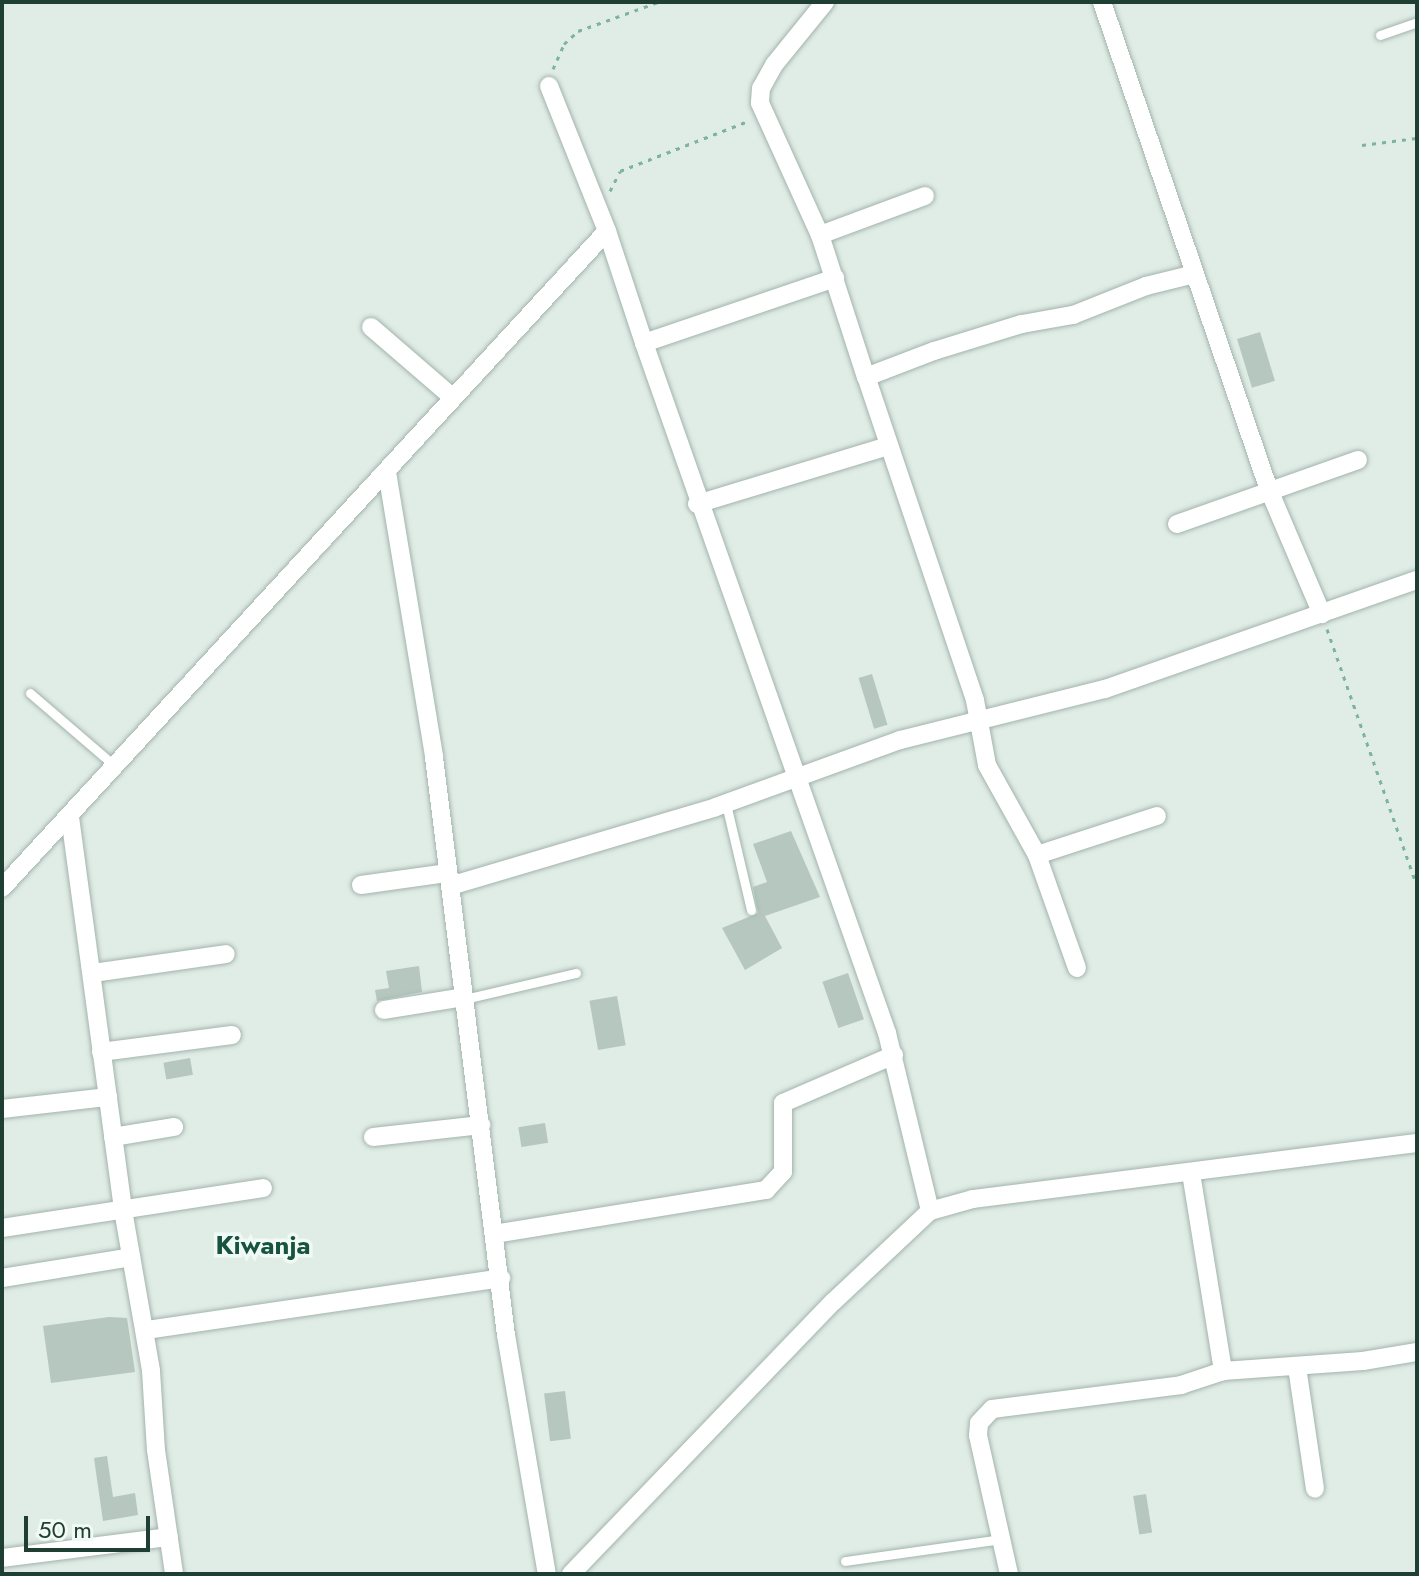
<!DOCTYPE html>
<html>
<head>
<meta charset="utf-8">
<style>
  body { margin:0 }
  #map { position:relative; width:1419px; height:1576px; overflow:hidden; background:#e0ece6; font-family:Jost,sans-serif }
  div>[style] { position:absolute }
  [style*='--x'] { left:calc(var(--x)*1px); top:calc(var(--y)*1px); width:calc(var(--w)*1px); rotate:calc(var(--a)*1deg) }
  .building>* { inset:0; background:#b5c7bf; transform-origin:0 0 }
  .path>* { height:3px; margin-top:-1.5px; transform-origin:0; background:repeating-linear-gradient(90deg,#7db39f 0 4px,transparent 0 10px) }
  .roads { filter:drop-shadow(0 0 2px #a2b4ad) drop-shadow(0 0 2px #a2b4ad) }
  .lane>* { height:9px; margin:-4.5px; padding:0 4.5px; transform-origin:4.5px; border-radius:4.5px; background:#fff }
  .street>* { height:18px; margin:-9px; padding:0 9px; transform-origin:9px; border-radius:9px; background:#fff }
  span { translate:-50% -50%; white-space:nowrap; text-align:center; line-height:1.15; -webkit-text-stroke:7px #f0f9f4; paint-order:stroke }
  .neighbourhood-label { font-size:26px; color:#185341; font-weight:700 }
  .frame { position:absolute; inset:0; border:4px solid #1f3e34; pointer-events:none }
  .scale { position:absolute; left:24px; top:1516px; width:126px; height:36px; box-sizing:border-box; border:4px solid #1f3e34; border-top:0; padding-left:10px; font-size:24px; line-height:28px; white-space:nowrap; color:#1f3e34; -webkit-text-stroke:6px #f0f9f4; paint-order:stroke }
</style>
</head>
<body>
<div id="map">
  <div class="building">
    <div style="left:1260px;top:332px;width:51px;height:24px;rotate:73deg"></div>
    <div style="left:872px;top:674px;width:53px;height:14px;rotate:73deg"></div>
    <div style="clip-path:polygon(791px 831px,820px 897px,765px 916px,782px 948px,745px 970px,722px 928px,758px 913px,753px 887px,767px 882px,753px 844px)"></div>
    <div style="clip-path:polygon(419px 966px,422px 992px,377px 1001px,375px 990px,389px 988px,386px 971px)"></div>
    <div style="left:848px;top:973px;width:49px;height:27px;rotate:71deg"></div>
    <div style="left:617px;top:996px;width:50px;height:28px;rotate:80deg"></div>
    <div style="left:190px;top:1058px;width:17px;height:27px;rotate:80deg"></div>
    <div style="left:545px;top:1123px;width:20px;height:27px;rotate:81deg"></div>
    <div style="clip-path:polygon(109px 1317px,127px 1318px,135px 1372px,51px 1383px,43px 1326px)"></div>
    <div style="left:565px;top:1391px;width:48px;height:21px;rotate:83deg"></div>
    <div style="clip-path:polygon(107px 1456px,113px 1497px,135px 1493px,138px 1515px,103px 1521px,94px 1458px)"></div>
    <div style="left:1146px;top:1494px;width:39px;height:13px;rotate:81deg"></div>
  </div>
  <div class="path">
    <div style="--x:553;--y:69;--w:27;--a:-66"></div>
    <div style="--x:564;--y:44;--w:19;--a:-43"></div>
    <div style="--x:578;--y:31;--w:85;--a:-19.9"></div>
    <div style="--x:1362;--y:145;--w:55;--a:-7.3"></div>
    <div style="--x:610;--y:191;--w:22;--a:-63"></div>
    <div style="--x:620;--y:171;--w:137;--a:-21.3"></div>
    <div style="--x:1327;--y:629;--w:264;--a:70.7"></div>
  </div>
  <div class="roads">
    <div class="lane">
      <div style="--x:1380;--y:35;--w:39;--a:-19"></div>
      <div style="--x:30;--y:693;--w:113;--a:40.7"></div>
      <div style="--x:726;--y:804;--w:109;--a:76.7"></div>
      <div style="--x:464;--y:999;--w:115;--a:-13.1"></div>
      <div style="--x:845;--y:1561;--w:159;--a:-8"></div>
    </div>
    <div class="street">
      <div style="--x:825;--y:2;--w:81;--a:129"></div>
      <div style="--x:774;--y:65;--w:26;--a:119"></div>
      <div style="--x:761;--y:88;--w:15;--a:94"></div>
      <div style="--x:760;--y:103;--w:145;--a:65.6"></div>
      <div style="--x:820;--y:235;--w:149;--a:72.1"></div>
      <div style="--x:1102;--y:2;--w:516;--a:71.11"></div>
      <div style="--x:1269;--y:490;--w:135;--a:66.9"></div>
      <div style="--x:549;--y:86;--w:156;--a:68.2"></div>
      <div style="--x:607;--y:231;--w:118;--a:71.7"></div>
      <div style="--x:644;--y:343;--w:202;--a:-18.8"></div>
      <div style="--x:820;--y:235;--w:112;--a:-20.4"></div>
      <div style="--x:371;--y:327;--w:107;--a:40.8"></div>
      <div style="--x:644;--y:343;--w:732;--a:70.6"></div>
      <div style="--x:887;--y:1033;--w:183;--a:76.4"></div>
      <div style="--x:387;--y:472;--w:289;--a:80.6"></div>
      <div style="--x:434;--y:757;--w:582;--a:82.9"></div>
      <div style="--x:506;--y:1335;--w:242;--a:80.3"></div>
      <div style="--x:697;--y:504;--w:200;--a:-16.9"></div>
      <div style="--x:1177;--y:524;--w:192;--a:-19.5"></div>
      <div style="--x:70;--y:817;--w:397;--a:82.3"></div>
      <div style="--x:123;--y:1210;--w:163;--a:80.1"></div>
      <div style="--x:151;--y:1371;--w:79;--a:86.4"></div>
      <div style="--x:156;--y:1450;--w:125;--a:81.7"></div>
      <div style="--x:1037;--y:855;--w:126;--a:-18"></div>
      <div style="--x:361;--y:885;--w:88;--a:-7.9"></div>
      <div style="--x:450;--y:886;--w:277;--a:-16.5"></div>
      <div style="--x:716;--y:807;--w:196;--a:-20"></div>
      <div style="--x:900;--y:740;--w:211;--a:-14"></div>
      <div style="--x:1105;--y:689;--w:330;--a:-19.3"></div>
      <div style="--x:2;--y:888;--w:893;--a:-47.36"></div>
      <div style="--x:1077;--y:968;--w:120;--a:-109.5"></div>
      <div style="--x:1037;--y:855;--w:103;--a:-119.1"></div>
      <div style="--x:987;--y:765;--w:66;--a:-100.5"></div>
      <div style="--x:975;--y:700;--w:341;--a:-108.6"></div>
      <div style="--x:866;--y:377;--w:73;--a:-20.9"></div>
      <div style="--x:934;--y:351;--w:92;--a:-17.1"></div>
      <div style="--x:1022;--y:324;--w:52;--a:-10"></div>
      <div style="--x:1073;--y:315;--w:79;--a:-21.7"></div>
      <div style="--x:1146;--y:286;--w:49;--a:-14"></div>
      <div style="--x:93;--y:973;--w:134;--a:-8.1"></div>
      <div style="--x:384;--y:1010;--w:81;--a:-9.2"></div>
      <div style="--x:101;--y:1052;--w:132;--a:-7.4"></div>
      <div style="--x:2;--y:1109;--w:107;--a:-6.5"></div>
      <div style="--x:113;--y:1137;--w:62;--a:-9.3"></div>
      <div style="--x:373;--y:1137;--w:109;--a:-6.3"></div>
      <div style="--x:1191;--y:1173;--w:201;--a:80.8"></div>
      <div style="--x:2;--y:1228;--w:264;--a:-8.7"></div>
      <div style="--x:494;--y:1234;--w:276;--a:-9.2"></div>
      <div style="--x:766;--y:1190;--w:25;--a:-47"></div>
      <div style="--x:783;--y:1172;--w:69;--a:-90"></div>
      <div style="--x:783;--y:1103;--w:121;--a:-23.4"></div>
      <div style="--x:2;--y:1278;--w:131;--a:-9.2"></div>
      <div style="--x:146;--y:1330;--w:359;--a:-8.3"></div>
      <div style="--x:1297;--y:1367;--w:123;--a:81.6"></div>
      <div style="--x:2;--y:1558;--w:168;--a:-7.2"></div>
      <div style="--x:571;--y:1574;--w:378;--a:-46.1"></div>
      <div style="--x:833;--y:1302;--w:133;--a:-43.2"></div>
      <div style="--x:930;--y:1211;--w:45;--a:-15.6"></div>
      <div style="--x:973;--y:1199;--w:448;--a:-7.2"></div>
      <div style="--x:1009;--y:1574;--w:142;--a:-102.6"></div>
      <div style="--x:978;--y:1435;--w:12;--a:-85"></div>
      <div style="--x:979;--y:1423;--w:19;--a:-47"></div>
      <div style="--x:992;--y:1409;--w:191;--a:-7.2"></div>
      <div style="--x:1181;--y:1385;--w:44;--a:-18.4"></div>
      <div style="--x:1223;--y:1371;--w:140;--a:-4.1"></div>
      <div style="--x:1363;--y:1361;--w:55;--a:-9.5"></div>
    </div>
  </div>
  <div class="neighbourhood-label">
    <span style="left:263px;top:1246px">Kiwanja</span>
  </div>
  <div class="frame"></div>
  <div class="scale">50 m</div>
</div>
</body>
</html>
